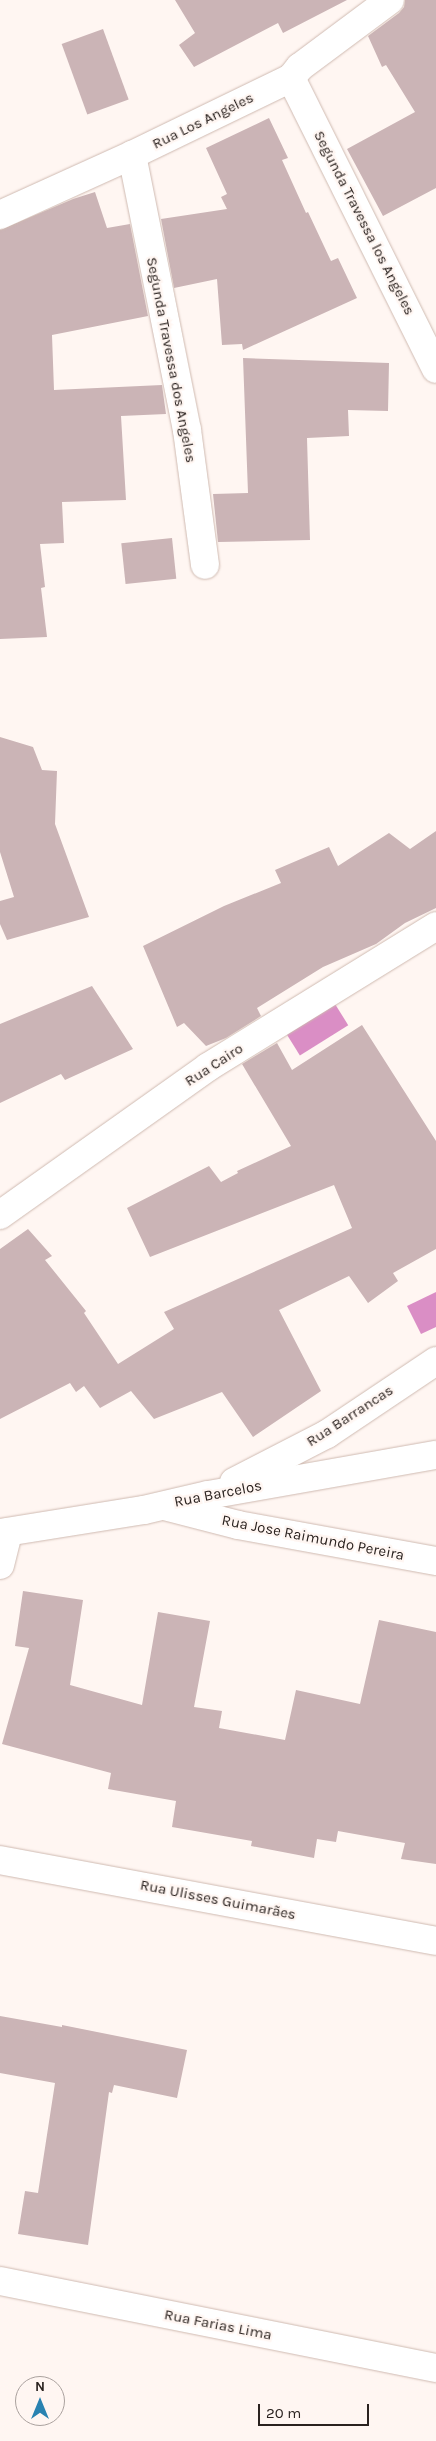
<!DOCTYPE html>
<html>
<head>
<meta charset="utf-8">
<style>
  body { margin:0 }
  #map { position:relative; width:436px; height:2441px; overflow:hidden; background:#fff6f2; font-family:Karla,sans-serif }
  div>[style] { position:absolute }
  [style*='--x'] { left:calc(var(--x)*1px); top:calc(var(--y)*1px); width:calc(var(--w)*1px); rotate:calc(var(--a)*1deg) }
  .water>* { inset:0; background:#da8ec5; transform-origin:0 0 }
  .building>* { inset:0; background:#cbb4b6; transform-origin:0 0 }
  .roads { filter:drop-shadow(0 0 1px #cfbab1) drop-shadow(0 0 1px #cfbab1) }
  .minor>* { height:28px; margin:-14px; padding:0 14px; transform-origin:14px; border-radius:14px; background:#fff }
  span { translate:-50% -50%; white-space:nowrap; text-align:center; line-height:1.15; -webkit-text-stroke:4.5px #fff6f2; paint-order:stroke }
  .street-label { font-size:15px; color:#2a221f }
  .north { position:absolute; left:15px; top:2376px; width:50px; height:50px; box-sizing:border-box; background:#fff6f2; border:1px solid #aaa19e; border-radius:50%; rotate:0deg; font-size:14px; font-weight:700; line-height:20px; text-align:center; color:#2a221f }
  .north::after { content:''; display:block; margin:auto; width:18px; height:22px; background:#2a83b1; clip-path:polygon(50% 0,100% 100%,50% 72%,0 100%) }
  .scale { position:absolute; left:258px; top:2404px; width:111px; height:22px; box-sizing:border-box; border:2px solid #2a221f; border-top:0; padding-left:6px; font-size:15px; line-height:18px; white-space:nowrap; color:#2a221f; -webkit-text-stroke:4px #fff6f2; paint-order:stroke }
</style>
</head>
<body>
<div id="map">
  <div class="water">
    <div style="left:335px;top:1004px;width:25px;height:57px;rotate:58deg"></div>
    <div style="clip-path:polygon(436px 1292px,436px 1327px,421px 1334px,407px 1306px)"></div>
  </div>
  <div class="building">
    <div style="clip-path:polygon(175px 0,347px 0,283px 33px,278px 23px,194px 67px,179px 45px,195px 33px)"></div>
    <div style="clip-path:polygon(405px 0,436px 0,436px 188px,383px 216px,347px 149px,415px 112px,386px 65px,382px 67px,368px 36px,399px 13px,404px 7px)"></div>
    <div style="left:103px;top:29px;width:75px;height:44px;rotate:70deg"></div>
    <div style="clip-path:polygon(269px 118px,288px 158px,282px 160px,306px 213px,308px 212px,331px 261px,338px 258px,357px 298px,243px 350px,242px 344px,222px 345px,217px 279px,174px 288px,161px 219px,227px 209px,221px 197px,227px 194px,206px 148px)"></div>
    <div style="clip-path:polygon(95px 192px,107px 228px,130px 224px,148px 316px,52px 335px,54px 390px,162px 385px,166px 414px,121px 416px,126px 500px,62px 502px,64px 543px,40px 544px,45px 587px,41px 588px,47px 637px,0 639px,0 230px,73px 199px)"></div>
    <div style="clip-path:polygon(243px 358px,389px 363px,388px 411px,348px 410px,349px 436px,307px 438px,310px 540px,218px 542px,213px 494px,248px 493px)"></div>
    <div style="left:172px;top:538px;width:41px;height:51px;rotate:84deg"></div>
    <div style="clip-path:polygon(0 737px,33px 747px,42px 770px,57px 771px,55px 824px,89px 917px,7px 940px,0 924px,0 901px,14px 897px,0 852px)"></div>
    <div style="clip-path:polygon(436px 831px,436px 908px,405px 923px,376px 944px,323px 967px,257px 1008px,261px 1016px,226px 1038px,206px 1046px,184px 1023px,177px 1027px,143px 946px,224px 906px,281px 883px,275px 870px,329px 847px,338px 866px,389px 833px,410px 849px)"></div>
    <div style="clip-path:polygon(92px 986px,133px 1049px,65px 1080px,61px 1074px,0 1103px,0 1024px)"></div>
    <div style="clip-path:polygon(362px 1025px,436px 1141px,436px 1249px,393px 1273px,398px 1281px,368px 1303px,349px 1276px,279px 1310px,321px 1391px,253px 1437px,222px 1392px,154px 1419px,131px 1391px,100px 1408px,84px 1386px,76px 1392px,70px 1383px,0 1419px,0 1249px,28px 1229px,52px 1256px,45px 1260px,86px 1311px,84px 1313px,118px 1364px,174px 1329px,164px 1312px,352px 1228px,334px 1185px,150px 1257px,127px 1208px,209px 1166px,221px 1182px,238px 1173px,237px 1171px,291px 1146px,242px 1064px,277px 1043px,292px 1070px)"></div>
    <div style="clip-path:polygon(23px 1591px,83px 1600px,70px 1685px,142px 1705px,158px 1612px,210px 1621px,194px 1707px,222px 1711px,219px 1728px,285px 1740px,296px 1690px,360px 1704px,379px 1620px,436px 1632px,436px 1864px,401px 1859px,405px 1843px,338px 1831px,336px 1842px,317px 1839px,314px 1858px,251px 1846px,252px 1841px,172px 1827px,176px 1801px,108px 1789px,111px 1773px,2px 1744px,29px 1648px,15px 1646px)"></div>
    <div style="clip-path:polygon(0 2016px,62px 2027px,62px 2025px,187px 2050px,177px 2098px,114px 2085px,112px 2093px,109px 2092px,88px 2245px,18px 2234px,25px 2191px,38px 2193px,55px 2083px,0 2073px)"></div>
  </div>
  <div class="roads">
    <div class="minor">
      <div style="--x:291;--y:78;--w:325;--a:63.5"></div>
      <div style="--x:132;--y:155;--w:280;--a:78.7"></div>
      <div style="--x:187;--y:430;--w:136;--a:82.4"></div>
      <div style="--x:0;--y:215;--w:145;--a:-24.4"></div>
      <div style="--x:132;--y:155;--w:177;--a:-25.8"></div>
      <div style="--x:291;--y:78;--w:14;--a:-51"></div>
      <div style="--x:300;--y:67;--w:112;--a:-36.7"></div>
      <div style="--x:0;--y:1215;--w:255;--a:-35.4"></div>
      <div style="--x:208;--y:1067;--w:268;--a:-31.7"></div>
      <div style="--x:234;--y:1482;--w:105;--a:-27.3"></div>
      <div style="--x:327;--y:1434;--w:131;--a:-33.8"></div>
      <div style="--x:168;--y:1507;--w:72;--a:14.4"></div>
      <div style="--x:238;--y:1525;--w:201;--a:10.3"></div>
      <div style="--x:0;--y:1533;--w:146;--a:-9.1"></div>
      <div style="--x:144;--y:1510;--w:66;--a:-13.2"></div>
      <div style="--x:208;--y:1495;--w:231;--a:-10"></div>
      <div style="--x:0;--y:1565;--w:34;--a:-76"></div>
      <div style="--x:0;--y:1860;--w:443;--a:10.5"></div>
      <div style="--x:0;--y:2281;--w:445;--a:11.3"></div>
    </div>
  </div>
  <div class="street-label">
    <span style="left:203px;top:121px;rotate:-26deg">Rua Los Angeles</span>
    <span style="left:364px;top:223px;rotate:63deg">Segunda Travessa los Angeles</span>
    <span style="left:171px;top:360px;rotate:79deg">Segunda Travessa dos Angeles</span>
    <span style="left:214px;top:1065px;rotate:-33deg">Rua Cairo</span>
    <span style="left:350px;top:1416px;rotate:-33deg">Rua Barrancas</span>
    <span style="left:218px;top:1494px;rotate:-11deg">Rua Barcelos</span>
    <span style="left:313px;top:1538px;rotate:11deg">Rua Jose Raimundo Pereira</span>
    <span style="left:218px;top:1900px;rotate:11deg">Rua Ulisses Guimarães</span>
    <span style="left:218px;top:2325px;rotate:11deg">Rua Farias Lima</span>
  </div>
  <div class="north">N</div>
  <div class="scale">20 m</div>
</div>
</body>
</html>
